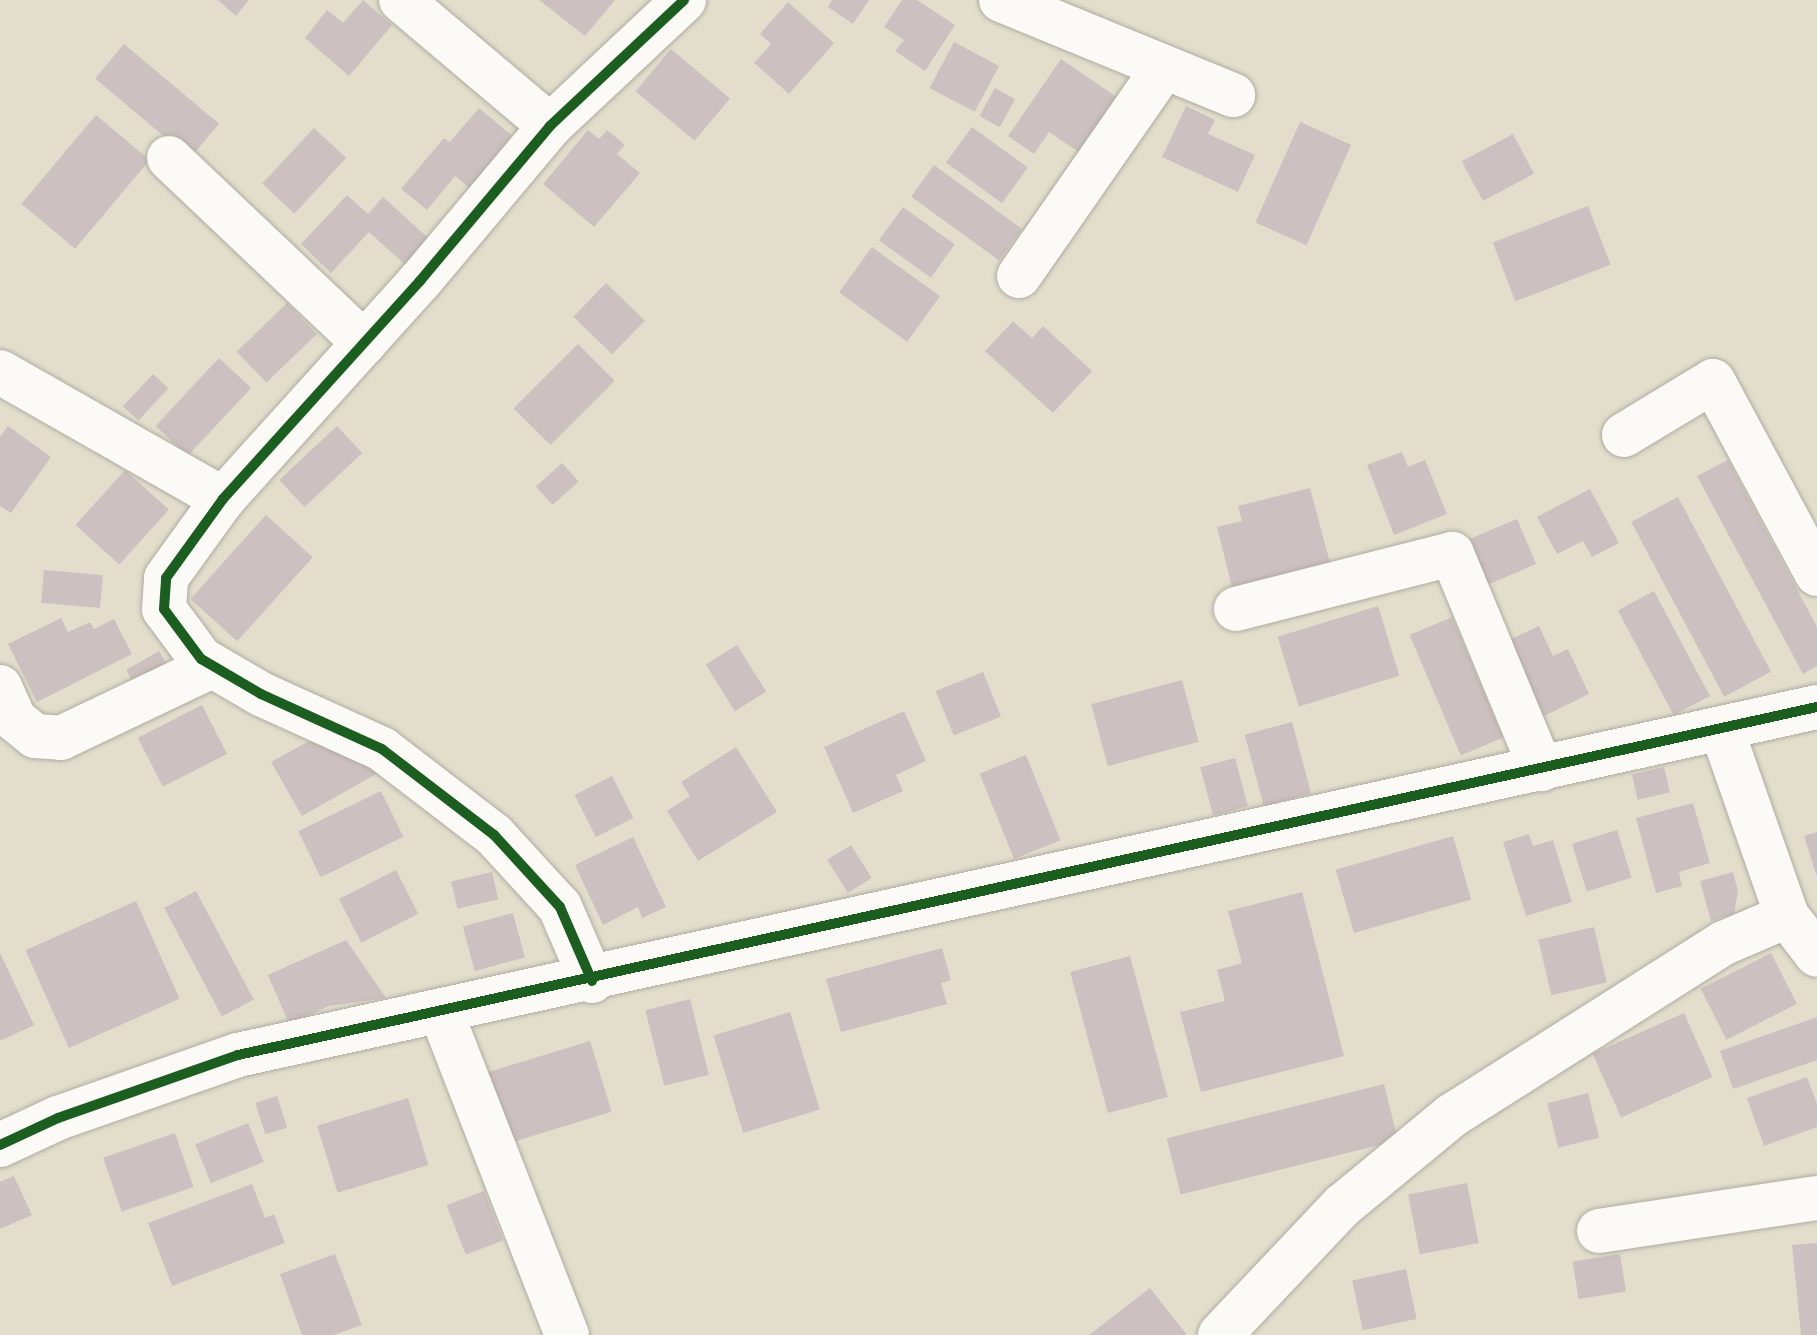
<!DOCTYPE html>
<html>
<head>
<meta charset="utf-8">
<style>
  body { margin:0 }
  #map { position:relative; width:1817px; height:1335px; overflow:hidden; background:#e3decc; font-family:"Shantell Sans",sans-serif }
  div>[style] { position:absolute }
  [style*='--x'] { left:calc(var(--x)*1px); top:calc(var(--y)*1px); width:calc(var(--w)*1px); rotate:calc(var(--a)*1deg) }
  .building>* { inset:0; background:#cdc0c0; transform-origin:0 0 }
  .roads { filter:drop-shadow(0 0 2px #afaca1) drop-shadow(0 0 2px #afaca1) }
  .minor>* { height:44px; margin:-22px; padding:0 22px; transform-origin:22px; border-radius:22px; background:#fbfaf7 }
  .cycleway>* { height:10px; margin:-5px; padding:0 5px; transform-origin:5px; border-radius:5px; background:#1b5e20 }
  span { translate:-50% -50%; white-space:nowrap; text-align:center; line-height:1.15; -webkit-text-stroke:8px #fff; paint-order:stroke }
</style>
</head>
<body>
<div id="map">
  <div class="building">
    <div style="clip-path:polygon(218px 0,249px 0,236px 16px)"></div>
    <div style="clip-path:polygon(363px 0,392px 25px,349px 76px,305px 38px,327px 10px,343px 23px)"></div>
    <div style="clip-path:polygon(539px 0,615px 0,585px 36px)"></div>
    <div style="clip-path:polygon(832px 0,869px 0,853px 24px,828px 7px)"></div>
    <div style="clip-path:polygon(902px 0,917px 0,955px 25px,925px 71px,895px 51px,904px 40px,884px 27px)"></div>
    <div style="clip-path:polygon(788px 2px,834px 43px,789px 94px,754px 63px,771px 44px,760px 34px)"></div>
    <div style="left:954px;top:42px;width:51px;height:52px;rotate:28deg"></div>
    <div style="left:124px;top:44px;width:124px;height:45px;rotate:40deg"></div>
    <div style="left:671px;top:49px;width:77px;height:55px;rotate:40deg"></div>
    <div style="clip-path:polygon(1061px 59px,1118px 98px,1080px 153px,1049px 132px,1034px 154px,1008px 136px)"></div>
    <div style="left:995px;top:88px;width:23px;height:32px;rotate:29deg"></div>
    <div style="clip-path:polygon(1186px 106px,1215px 120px,1208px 134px,1255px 155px,1238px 192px,1162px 157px)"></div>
    <div style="clip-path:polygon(479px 108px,517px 140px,473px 191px,455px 176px,427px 210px,401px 189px,444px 138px,450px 142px)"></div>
    <div style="left:96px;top:115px;width:70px;height:116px;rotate:40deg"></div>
    <div style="left:1300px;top:122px;width:56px;height:110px;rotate:24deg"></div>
    <div style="left:972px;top:127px;width:69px;height:44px;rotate:36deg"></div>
    <div style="left:314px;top:128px;width:44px;height:76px;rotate:43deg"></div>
    <div style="clip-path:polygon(588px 130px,599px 139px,607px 130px,625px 145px,617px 154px,640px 173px,594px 227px,543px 184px)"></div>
    <div style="left:1513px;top:134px;width:45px;height:58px;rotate:62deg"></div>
    <div style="left:934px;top:165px;width:109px;height:39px;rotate:36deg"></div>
    <div style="clip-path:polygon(347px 195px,368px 214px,383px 197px,436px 245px,412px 271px,369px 232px,331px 273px,301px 244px)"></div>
    <div style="left:1588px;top:206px;width:63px;height:102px;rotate:69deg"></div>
    <div style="left:903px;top:207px;width:64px;height:41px;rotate:36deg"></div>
    <div style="left:872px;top:247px;width:84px;height:56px;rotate:36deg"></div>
    <div style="left:606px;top:283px;width:54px;height:47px;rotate:44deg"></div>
    <div style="left:287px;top:303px;width:43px;height:70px;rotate:46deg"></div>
    <div style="clip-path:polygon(1013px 321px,1032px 338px,1043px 326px,1092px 371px,1053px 413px,985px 351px)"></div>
    <div style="left:578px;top:344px;width:52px;height:91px;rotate:45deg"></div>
    <div style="left:219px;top:358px;width:44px;height:93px;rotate:43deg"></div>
    <div style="left:153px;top:374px;width:21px;height:44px;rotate:43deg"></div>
    <div style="clip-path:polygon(8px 426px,51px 457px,11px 513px,0 506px,0 437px)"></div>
    <div style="left:337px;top:426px;width:37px;height:79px;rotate:47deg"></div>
    <div style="clip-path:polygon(1402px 452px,1408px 467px,1425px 460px,1447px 514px,1394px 535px,1367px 465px)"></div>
    <div style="clip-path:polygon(1728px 460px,1817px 627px,1817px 666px,1803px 674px,1697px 476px)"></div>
    <div style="left:562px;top:463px;width:25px;height:35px;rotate:48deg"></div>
    <div style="left:125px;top:470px;width:59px;height:74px;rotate:42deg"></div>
    <div style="clip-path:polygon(1310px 488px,1332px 570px,1234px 595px,1217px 527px,1242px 521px,1238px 506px)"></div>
    <div style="clip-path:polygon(1590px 489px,1619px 543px,1592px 557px,1583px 541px,1557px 554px,1537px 517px)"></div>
    <div style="left:1678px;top:497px;width:198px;height:53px;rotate:62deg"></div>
    <div style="left:266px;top:515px;width:63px;height:113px;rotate:42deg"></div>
    <div style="left:1517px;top:519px;width:49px;height:59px;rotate:67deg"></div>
    <div style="left:44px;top:570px;width:59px;height:33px;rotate:5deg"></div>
    <div style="left:1654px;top:591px;width:119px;height:41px;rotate:62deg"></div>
    <div style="left:1378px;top:606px;width:73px;height:105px;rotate:73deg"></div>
    <div style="left:1452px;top:617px;width:131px;height:46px;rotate:67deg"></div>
    <div style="clip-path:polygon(61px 618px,68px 632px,90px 622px,94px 629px,114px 619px,132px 654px,37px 702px,8px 644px)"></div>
    <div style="clip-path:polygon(1539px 626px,1553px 656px,1568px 649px,1589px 694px,1538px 719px,1502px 643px)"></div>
    <div style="left:737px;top:645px;width:55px;height:37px;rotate:58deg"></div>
    <div style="left:159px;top:651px;width:24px;height:38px;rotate:60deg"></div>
    <div style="left:983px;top:672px;width:48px;height:51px;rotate:68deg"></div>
    <div style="left:1182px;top:680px;width:64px;height:94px;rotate:75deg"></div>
    <div style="left:202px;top:705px;width:55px;height:72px;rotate:63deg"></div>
    <div style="clip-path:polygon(904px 711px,926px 761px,896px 775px,903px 791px,853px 813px,824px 747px)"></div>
    <div style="left:1292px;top:722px;width:74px;height:49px;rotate:75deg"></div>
    <div style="clip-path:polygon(309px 741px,385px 769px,302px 816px,271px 762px)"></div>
    <div style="clip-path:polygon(736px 747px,777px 812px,698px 861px,667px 811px,690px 796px,681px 782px)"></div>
    <div style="left:1026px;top:755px;width:92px;height:50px;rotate:68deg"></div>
    <div style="left:1235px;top:758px;width:50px;height:36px;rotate:75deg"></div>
    <div style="left:1664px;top:767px;width:26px;height:33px;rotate:77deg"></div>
    <div style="left:612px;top:776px;width:47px;height:42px;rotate:63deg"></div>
    <div style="left:381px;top:791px;width:51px;height:92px;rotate:64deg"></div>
    <div style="clip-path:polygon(1693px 803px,1710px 863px,1679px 872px,1682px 886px,1656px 893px,1636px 818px)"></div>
    <div style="left:1617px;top:830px;width:50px;height:47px;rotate:73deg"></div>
    <div style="clip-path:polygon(1817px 832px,1817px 874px,1816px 874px,1804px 836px)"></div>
    <div style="clip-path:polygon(1529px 834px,1533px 846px,1553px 840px,1572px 902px,1526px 916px,1503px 842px)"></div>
    <div style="left:1453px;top:836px;width:66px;height:122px;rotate:74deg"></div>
    <div style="clip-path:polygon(633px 837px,666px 907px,642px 918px,638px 907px,603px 925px,575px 865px)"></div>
    <div style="left:851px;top:845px;width:39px;height:28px;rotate:58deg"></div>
    <div style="left:396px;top:870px;width:49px;height:64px;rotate:63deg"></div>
    <div style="left:492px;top:872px;width:28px;height:42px;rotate:77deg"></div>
    <div style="clip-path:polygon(1733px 872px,1738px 891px,1734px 914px,1711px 921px,1700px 881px)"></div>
    <div style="left:196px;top:891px;width:123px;height:36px;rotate:62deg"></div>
    <div style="clip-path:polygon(1302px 892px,1344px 1056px,1201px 1092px,1180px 1012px,1225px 1001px,1217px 970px,1242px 963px,1228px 911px)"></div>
    <div style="left:136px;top:901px;width:107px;height:121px;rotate:66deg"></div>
    <div style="left:513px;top:913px;width:46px;height:52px;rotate:75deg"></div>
    <div style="left:1594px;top:927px;width:57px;height:57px;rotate:77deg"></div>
    <div style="clip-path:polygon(346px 940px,386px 998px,329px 1006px,289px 1024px,268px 975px)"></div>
    <div style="clip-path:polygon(942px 948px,951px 980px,941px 983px,947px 1004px,841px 1032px,826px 979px)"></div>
    <div style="clip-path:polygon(0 953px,34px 1025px,0 1041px)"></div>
    <div style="left:1771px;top:953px;width:57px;height:79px;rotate:63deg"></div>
    <div style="left:1130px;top:956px;width:146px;height:62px;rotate:75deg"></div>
    <div style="left:690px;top:999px;width:78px;height:46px;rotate:76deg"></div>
    <div style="left:790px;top:1012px;width:102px;height:80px;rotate:73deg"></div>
    <div style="left:1684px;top:1013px;width:70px;height:100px;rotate:66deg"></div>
    <div style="clip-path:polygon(1817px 1017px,1817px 1060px,1733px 1089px,1720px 1051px)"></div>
    <div style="left:590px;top:1041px;width:74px;height:106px;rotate:73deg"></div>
    <div style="clip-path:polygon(1807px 1077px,1817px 1104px,1817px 1127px,1764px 1146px,1747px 1098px)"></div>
    <div style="left:1384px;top:1084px;width:58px;height:224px;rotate:76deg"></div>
    <div style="left:1588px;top:1093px;width:46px;height:42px;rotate:76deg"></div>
    <div style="left:277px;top:1096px;width:33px;height:23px;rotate:72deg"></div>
    <div style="left:408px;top:1098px;width:70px;height:95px;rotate:73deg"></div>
    <div style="left:248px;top:1123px;width:42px;height:57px;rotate:68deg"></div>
    <div style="left:175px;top:1133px;width:57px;height:76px;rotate:71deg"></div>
    <div style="clip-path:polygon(14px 1176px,32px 1215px,0 1229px,0 1182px)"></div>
    <div style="left:1467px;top:1183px;width:61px;height:60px;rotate:79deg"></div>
    <div style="clip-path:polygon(252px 1184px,265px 1218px,274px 1214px,285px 1243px,172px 1286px,148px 1223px)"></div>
    <div style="left:484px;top:1191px;width:53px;height:40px;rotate:69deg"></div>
    <div style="clip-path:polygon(1817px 1243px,1817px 1335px,1801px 1335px,1792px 1245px)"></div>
    <div style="clip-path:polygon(335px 1254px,362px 1325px,334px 1335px,302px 1335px,280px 1274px)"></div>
    <div style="left:1620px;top:1254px;width:38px;height:48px;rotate:81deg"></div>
    <div style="left:1406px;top:1269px;width:51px;height:55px;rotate:78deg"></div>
    <div style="clip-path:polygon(1150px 1288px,1187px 1335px,1089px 1335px)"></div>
  </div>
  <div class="roads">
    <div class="minor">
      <div style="--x:401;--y:0;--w:195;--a:40.2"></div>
      <div style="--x:1001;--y:0;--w:251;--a:22.3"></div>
      <div style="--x:169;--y:158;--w:269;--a:43.5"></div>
      <div style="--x:1019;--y:276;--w:254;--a:-55.2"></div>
      <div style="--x:0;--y:372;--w:257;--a:29.7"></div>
      <div style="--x:1624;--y:435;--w:104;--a:-31.2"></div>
      <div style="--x:1713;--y:381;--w:219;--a:61.7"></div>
      <div style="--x:1236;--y:609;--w:223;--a:-14.3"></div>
      <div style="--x:1452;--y:554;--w:233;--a:67.5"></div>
      <div style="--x:0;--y:687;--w:35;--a:66"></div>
      <div style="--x:14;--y:719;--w:27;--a:39"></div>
      <div style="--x:35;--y:736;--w:26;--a:4"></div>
      <div style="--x:61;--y:738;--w:167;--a:-25.5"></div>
      <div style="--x:1787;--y:916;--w:49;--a:52.4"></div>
      <div style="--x:592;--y:981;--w:81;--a:-113.4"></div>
      <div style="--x:560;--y:907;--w:98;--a:-132.5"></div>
      <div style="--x:494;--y:835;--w:141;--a:-142.5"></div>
      <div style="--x:382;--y:749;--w:133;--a:-155.6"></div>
      <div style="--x:261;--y:694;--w:69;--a:-149.7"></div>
      <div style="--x:201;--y:659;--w:62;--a:-126.5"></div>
      <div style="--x:164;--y:609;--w:31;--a:-86"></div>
      <div style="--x:166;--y:578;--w:97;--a:-54.2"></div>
      <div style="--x:223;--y:499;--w:294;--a:-47.9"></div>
      <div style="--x:420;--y:281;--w:202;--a:-50"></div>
      <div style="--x:550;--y:126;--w:184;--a:-43.2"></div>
      <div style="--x:441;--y:1012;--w:347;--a:68.7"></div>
      <div style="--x:0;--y:1145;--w:64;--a:-25"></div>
      <div style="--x:58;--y:1118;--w:191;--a:-19.3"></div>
      <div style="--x:238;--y:1055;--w:1617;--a:-12.43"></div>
      <div style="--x:1599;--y:1231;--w:220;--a:-8.6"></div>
      <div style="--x:1220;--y:1335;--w:178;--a:-46.6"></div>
      <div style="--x:1342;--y:1206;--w:141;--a:-39.5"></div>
      <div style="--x:1451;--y:1116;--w:323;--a:-32.4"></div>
      <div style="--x:1724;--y:943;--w:69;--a:-23.2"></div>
      <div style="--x:1787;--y:916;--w:197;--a:-109.3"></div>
    </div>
  </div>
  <div class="cycleway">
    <div style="--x:592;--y:981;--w:81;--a:-113.4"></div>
    <div style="--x:560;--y:907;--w:98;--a:-132.5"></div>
    <div style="--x:494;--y:835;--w:141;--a:-142.5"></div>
    <div style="--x:382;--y:749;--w:133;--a:-155.6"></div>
    <div style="--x:261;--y:694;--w:69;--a:-149.7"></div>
    <div style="--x:201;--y:659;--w:62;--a:-126.5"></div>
    <div style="--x:164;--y:609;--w:31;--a:-86"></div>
    <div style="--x:166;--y:578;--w:97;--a:-54.2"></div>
    <div style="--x:223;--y:499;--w:294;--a:-47.9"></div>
    <div style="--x:420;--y:281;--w:202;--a:-50"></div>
    <div style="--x:550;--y:126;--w:184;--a:-43.2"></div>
    <div style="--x:0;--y:1145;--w:64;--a:-25"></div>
    <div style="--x:58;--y:1118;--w:191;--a:-19.3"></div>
    <div style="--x:238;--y:1055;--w:1617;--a:-12.43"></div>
  </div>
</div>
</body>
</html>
